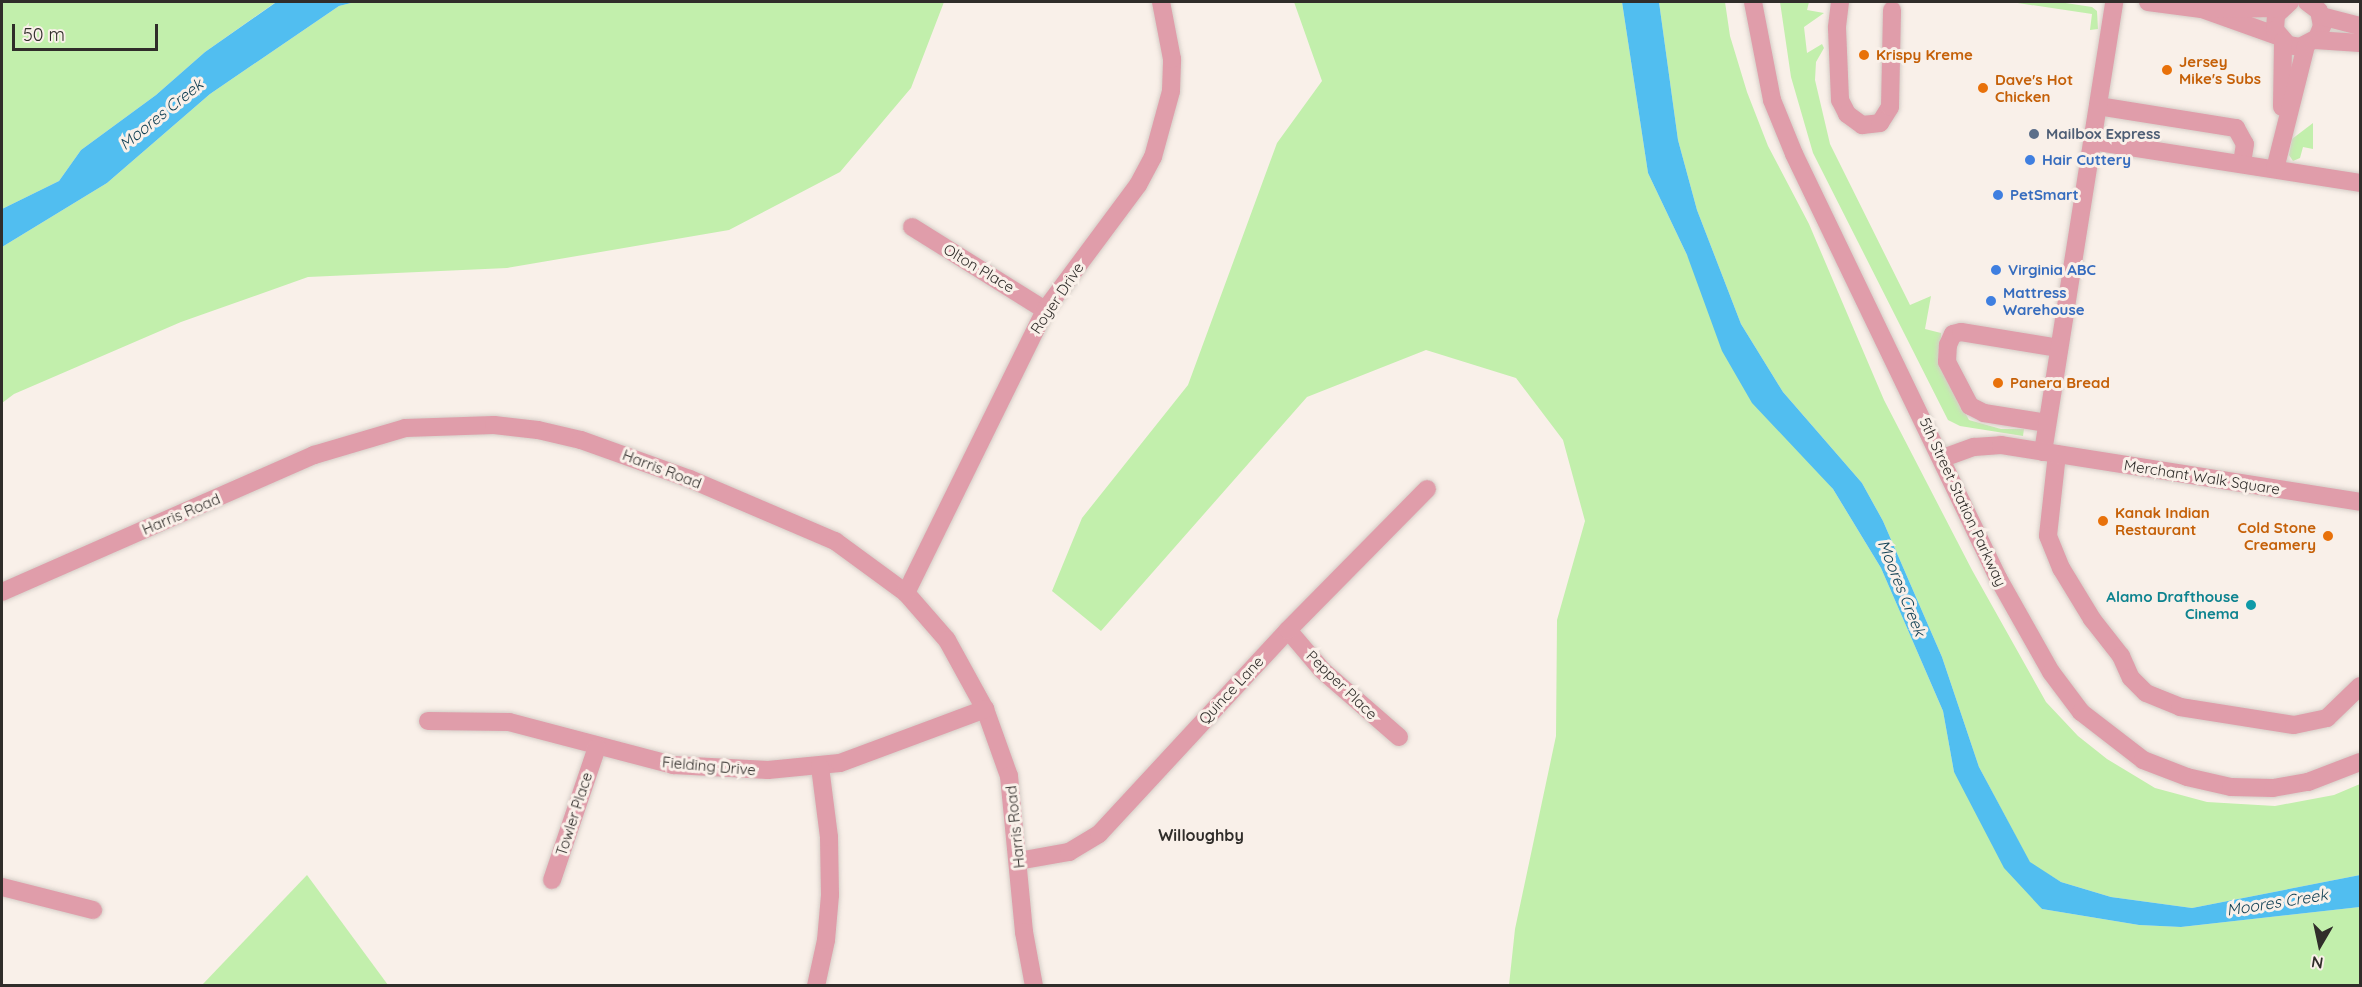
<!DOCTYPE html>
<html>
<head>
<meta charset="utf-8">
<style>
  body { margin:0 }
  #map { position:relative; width:2362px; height:987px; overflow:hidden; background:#f9f0e9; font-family:Quicksand,sans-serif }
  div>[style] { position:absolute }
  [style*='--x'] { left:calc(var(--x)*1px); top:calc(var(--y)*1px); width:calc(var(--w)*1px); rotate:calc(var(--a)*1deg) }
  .green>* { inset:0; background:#c2efac }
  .water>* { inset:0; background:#51bef0 }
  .roads { filter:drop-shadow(0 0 2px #d5cdc7) drop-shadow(0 0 2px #d5cdc7) }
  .minor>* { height:18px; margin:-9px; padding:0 9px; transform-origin:9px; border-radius:9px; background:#e09daa }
  .dots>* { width:16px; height:16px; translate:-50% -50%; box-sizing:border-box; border:3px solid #f9f0e9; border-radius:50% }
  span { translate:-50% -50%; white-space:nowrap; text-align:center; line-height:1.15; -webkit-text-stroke:6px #f9f0e9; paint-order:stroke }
  .food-label { font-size:15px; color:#c56008; font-weight:700 }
  .left { translate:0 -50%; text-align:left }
  .right { translate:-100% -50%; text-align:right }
  .service-label { font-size:15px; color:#4e5e75; font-weight:700 }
  .shop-label { font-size:15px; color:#366cbe; font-weight:700 }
  .street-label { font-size:15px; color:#302d2a }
  .culture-label { font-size:15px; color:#0d838f; font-weight:700 }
  .water-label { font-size:16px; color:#114155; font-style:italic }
  .neighbourhood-label { font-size:16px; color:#302d2a; font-weight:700 }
  .frame { position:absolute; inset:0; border:3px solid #302d2a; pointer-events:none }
  .north { position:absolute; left:2290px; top:915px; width:60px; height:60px; -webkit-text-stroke:4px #f9f0e9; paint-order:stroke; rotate:189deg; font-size:16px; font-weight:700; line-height:24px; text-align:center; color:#302d2a }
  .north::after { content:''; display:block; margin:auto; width:21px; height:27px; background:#302d2a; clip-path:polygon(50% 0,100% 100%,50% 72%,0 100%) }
  .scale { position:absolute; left:12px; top:24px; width:146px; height:27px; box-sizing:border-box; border:3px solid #302d2a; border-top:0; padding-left:8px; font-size:18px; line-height:21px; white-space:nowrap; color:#302d2a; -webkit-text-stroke:4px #f9f0e9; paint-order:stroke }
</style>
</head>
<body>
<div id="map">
  <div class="green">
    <div style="clip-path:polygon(2px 2px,276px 2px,205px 52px,156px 95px,81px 150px,59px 181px,2px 209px)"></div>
    <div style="clip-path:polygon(355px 2px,944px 2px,911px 88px,840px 172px,729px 230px,507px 268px,308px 277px,181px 322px,14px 394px,2px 403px,2px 247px,107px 183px,210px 94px,339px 6px)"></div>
    <div style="clip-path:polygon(1294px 2px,1622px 2px,1648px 173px,1687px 255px,1802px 453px,1833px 489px,1881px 568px,1943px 711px,1954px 772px,2042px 909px,2139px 925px,2181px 927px,2360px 907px,2360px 985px,1509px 985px,1515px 929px,1556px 736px,1557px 620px,1585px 521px,1563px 440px,1516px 378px,1426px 350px,1307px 397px,1101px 631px,1052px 591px,1082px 518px,1188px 385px,1277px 143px,1322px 81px)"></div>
    <div style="clip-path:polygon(1659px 2px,1725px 2px,1730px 36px,1747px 92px,1768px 146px,1809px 224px,1884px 400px,1972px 570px,2046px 702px,2078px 736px,2107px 759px,2155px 788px,2207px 802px,2275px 806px,2334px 795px,2360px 784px,2360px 875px,2192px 908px,2111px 897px,2061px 882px,2030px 863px,1979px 767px,1942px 657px,1883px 521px,1862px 483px,1783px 392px,1741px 324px,1697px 210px,1678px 140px)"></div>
    <div style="clip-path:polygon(1780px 2px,1809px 2px,1807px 10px,1824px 13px,1804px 27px,1807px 53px,1822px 44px,1824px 48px,1816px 62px,1815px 80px,1830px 144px,1910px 305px,1931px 296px,1925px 329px,1941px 333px,1941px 366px,1969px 420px,2001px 429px,2024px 429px,2023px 436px,1960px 426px,1948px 420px,1813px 153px,1791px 77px)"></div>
    <div style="clip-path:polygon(2011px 2px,2059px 2px,2092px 7px,2097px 11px,2098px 29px,2090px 30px,2092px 14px)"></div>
    <div style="clip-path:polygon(2313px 123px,2313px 149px,2303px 147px,2300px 158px,2293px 161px,2289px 155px,2292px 139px)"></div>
    <div style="clip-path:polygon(307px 875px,388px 985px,202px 985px)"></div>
  </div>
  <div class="water">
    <div style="clip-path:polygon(355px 2px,339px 6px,210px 94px,107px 183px,2px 247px,2px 209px,59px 181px,81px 150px,156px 95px,205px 52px,275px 3px)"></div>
    <div style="clip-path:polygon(1622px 2px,1659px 2px,1678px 140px,1697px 210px,1741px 324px,1783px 392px,1862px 483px,1883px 521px,1942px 657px,1979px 767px,2030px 862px,2061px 882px,2111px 897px,2192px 908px,2360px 875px,2360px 907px,2181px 927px,2139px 925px,2042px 909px,2004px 868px,1954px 772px,1943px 711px,1881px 568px,1833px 489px,1752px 403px,1722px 351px,1687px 255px,1648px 173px)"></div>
  </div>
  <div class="roads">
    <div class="minor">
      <div style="--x:1753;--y:2;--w:100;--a:79"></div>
      <div style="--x:1772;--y:100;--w:58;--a:67.8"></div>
      <div style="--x:1794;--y:154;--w:471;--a:64.3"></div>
      <div style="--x:1998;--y:578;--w:108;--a:60.6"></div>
      <div style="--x:2051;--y:672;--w:50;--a:53.1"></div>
      <div style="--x:2081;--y:712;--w:78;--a:37.7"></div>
      <div style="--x:2143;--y:760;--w:47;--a:21.1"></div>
      <div style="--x:2187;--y:777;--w:45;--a:12.8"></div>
      <div style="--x:2231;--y:787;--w:42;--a:1.4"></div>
      <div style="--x:2273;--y:788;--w:36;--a:-10"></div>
      <div style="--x:2308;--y:782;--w:56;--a:-21"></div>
      <div style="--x:1840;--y:2;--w:26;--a:97"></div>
      <div style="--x:1837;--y:28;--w:72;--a:87.6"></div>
      <div style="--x:1840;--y:100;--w:16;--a:63"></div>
      <div style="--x:1847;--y:114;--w:19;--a:36"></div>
      <div style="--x:1862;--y:125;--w:18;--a:-6"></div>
      <div style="--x:1880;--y:123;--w:19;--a:-58"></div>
      <div style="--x:1890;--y:107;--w:97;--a:-88.8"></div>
      <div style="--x:2148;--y:2;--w:54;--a:7.4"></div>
      <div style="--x:2202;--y:9;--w:81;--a:19.6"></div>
      <div style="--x:2290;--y:2;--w:19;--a:137"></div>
      <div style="--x:2276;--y:15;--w:15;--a:94"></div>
      <div style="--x:2275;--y:30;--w:20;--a:49"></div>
      <div style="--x:2288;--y:45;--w:12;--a:9"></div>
      <div style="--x:2300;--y:47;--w:19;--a:-28"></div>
      <div style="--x:2317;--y:38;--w:13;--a:-67"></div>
      <div style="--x:2322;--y:26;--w:15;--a:-101"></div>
      <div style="--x:2319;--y:11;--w:15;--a:-143"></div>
      <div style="--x:2206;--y:9;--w:74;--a:-0.8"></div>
      <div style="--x:2321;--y:16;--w:40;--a:14.4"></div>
      <div style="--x:2315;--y:40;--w:45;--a:3.8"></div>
      <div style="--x:2098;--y:106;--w:140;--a:9.1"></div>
      <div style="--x:2236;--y:128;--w:18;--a:61"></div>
      <div style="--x:2245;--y:144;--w:20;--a:99"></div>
      <div style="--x:2282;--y:107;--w:66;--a:-89.1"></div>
      <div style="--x:2092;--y:141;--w:271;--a:8.9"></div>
      <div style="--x:2275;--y:169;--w:127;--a:-75.9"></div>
      <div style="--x:912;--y:227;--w:157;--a:32"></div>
      <div style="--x:2047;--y:423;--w:64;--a:-171"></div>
      <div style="--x:1984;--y:413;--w:16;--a:-153"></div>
      <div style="--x:1970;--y:406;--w:50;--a:-117.6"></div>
      <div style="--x:1947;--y:362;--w:17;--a:-87"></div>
      <div style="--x:1948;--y:345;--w:12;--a:-66"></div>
      <div style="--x:1953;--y:334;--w:8;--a:-14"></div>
      <div style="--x:1961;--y:332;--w:99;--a:9.3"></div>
      <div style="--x:2043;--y:452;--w:456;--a:-81"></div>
      <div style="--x:2057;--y:454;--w:82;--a:96.3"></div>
      <div style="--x:2048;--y:536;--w:35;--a:68"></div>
      <div style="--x:2061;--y:568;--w:60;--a:58.7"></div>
      <div style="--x:2092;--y:619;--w:47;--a:51.9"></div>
      <div style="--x:2121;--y:656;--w:24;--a:66"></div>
      <div style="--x:2131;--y:678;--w:21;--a:45"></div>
      <div style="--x:2146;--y:693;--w:37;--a:22"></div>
      <div style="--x:2180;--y:707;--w:115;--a:9"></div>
      <div style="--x:2294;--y:725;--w:34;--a:-12"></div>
      <div style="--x:2327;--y:718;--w:46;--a:-44.1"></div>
      <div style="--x:1943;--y:458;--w:33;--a:-20"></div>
      <div style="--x:1974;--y:447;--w:27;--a:-4"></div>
      <div style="--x:2001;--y:445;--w:363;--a:9"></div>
      <div style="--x:2;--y:592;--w:341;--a:-23.7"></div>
      <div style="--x:314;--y:455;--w:95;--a:-16.5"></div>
      <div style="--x:405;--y:428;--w:89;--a:-1.9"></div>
      <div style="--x:494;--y:425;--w:44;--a:6.5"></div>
      <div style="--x:538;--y:430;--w:44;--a:13.1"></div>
      <div style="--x:581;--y:440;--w:116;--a:19.7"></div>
      <div style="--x:690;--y:479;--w:158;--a:23.2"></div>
      <div style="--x:835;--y:541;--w:88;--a:36.2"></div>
      <div style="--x:906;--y:593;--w:62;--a:48.9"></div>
      <div style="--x:947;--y:640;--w:79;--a:61.2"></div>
      <div style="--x:985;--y:709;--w:71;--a:70.3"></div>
      <div style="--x:1009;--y:776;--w:157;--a:84.5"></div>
      <div style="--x:1024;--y:932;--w:55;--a:79.5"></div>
      <div style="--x:906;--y:593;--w:315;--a:-63.8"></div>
      <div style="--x:1045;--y:310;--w:156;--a:-53.4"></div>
      <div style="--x:1138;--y:185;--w:32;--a:-62"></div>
      <div style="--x:1153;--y:157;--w:68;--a:-74.7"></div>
      <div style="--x:1171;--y:91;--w:32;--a:-88"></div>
      <div style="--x:1172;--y:59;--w:58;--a:-100.9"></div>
      <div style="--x:1288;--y:630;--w:52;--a:49.6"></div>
      <div style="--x:1322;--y:670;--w:102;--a:41"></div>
      <div style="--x:428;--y:721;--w:81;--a:0.7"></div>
      <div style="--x:509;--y:722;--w:170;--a:14.7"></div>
      <div style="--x:673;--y:765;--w:95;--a:3"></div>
      <div style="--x:768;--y:770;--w:72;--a:-5.6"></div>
      <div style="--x:840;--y:763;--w:155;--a:-20.4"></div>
      <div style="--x:1018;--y:861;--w:52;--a:-10"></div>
      <div style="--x:1069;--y:852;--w:35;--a:-31"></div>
      <div style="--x:1099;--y:834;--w:278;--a:-47.2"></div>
      <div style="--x:1288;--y:630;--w:198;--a:-45.4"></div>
      <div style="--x:552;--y:880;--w:140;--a:-71.3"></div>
      <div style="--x:2;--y:887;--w:94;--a:14.2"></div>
      <div style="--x:816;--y:986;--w:47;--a:-77.7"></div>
      <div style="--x:826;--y:940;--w:45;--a:-84.9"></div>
      <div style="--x:830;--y:895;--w:58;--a:-91"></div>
      <div style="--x:829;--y:837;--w:71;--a:-97.3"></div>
    </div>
  </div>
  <div class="dots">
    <div style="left:1864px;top:55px;background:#e8710a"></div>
    <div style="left:2167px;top:70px;background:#e8710a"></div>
    <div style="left:1983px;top:88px;background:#e8710a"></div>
    <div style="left:2034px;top:134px;background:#5c6f8a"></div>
    <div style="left:2030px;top:160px;background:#3f7fe0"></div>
    <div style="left:1998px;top:195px;background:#3f7fe0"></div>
    <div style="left:1996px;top:270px;background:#3f7fe0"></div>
    <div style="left:1991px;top:301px;background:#3f7fe0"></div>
    <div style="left:1998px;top:383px;background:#e8710a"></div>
    <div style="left:2103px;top:521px;background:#e8710a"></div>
    <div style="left:2328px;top:536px;background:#e8710a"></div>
    <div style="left:2251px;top:605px;background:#0f9aa8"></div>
  </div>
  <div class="food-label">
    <span class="left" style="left:1876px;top:55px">Krispy Kreme</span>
    <span class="left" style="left:2179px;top:70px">Jersey<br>Mike's Subs</span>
    <span class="left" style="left:1995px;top:88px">Dave's Hot<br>Chicken</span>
    <span class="left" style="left:2010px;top:383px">Panera Bread</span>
    <span class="left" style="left:2115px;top:521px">Kanak Indian<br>Restaurant</span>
    <span class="right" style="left:2316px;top:536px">Cold Stone<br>Creamery</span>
  </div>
  <div class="service-label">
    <span class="left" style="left:2046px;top:134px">Mailbox Express</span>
  </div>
  <div class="shop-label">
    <span class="left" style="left:2042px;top:160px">Hair Cuttery</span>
    <span class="left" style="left:2010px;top:195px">PetSmart</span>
    <span class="left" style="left:2008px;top:270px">Virginia ABC</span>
    <span class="left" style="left:2003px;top:301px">Mattress<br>Warehouse</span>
  </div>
  <div class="street-label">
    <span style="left:979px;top:268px;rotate:31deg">Olton Place</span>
    <span style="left:1057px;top:298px;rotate:-56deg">Royer Drive</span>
    <span style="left:662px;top:469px;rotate:21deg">Harris Road</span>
    <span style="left:2202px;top:477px;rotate:9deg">Merchant Walk Square</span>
    <span style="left:1963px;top:502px;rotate:65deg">5th Street Station Parkway</span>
    <span style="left:181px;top:514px;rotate:-23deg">Harris Road</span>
    <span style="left:1342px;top:685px;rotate:44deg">Pepper Place</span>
    <span style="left:1231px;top:690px;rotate:-47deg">Quince Lane</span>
    <span style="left:709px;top:766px;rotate:5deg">Fielding Drive</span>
    <span style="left:574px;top:814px;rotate:-72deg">Towler Place</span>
    <span style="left:1015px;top:827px;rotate:-96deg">Harris Road</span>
  </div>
  <div class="culture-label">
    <span class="right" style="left:2239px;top:605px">Alamo Drafthouse<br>Cinema</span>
  </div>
  <div class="water-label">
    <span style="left:161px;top:114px;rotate:-39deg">Moores Creek</span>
    <span style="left:1902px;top:588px;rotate:68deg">Moores Creek</span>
    <span style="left:2277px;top:902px;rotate:-9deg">Moores Creek</span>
  </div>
  <div class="neighbourhood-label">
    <span style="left:1201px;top:835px">Willoughby</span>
  </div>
  <div class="frame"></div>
  <div class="north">N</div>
  <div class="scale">50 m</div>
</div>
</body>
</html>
